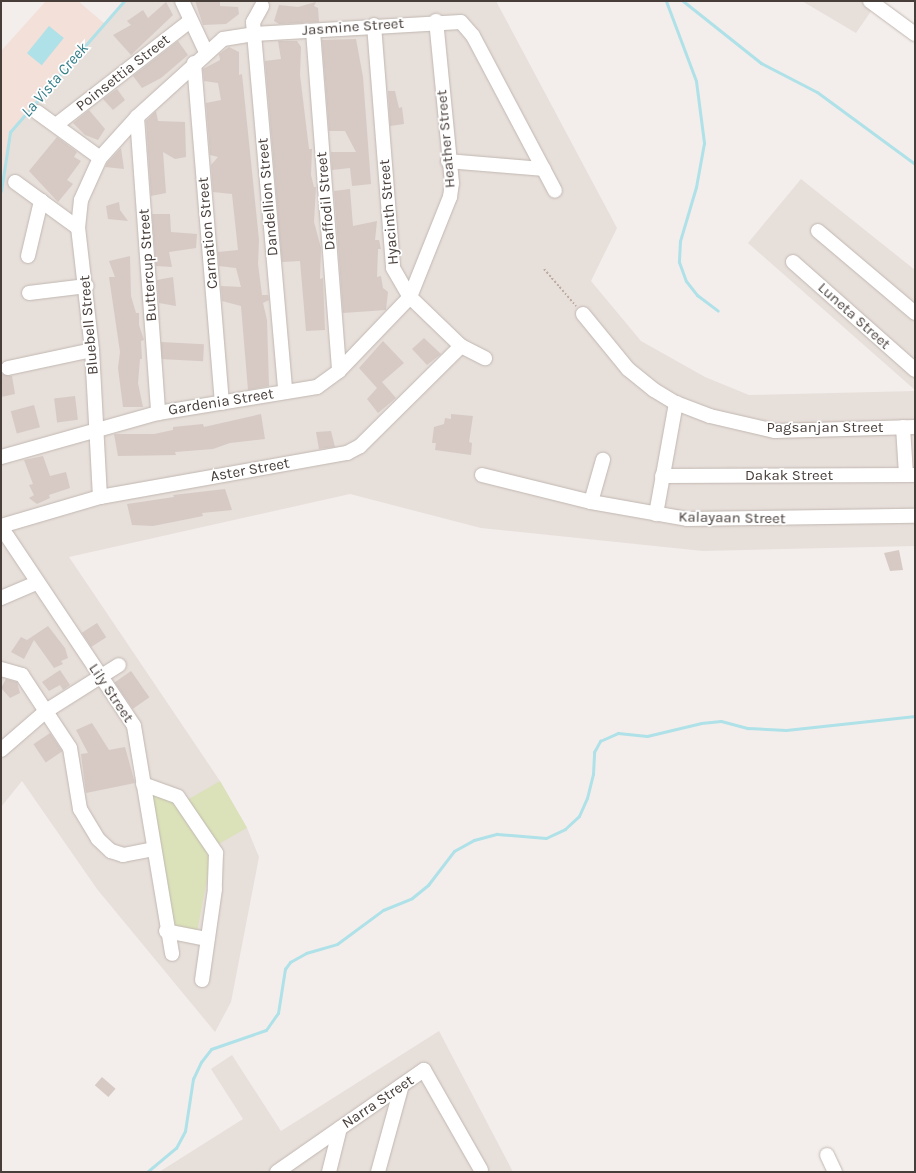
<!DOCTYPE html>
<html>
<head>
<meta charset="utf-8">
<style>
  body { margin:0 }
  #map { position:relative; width:916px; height:1173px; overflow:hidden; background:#f3eeeb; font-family:Karla,sans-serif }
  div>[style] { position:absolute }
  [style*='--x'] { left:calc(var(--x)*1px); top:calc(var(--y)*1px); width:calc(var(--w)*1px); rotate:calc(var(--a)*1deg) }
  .residential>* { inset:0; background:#e7dfda }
  .commercial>* { inset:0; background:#f2e0d9 }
  .green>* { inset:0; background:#dbe2b9; transform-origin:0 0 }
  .water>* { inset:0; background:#afe1e8; transform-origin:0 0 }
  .stream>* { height:3px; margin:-1.5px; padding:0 1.5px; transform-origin:1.5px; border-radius:1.5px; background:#afe1e8 }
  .building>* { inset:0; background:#d7cac5; transform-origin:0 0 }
  .path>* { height:2px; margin-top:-1px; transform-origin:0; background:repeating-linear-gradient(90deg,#beaca1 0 2px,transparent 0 4px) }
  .roads { filter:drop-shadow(0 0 1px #c1b7b1) drop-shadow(0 0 1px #c1b7b1) }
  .minor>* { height:14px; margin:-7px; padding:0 7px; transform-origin:7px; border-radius:7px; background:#fff }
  span { translate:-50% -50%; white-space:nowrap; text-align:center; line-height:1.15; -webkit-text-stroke:3.5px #fff; paint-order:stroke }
  .street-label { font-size:15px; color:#473e3a }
  .water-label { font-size:16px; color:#367d88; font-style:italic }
  .frame { position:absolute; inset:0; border:2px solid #473e3a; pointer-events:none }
</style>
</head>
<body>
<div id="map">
  <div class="residential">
    <div style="clip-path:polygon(124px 1px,496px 1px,617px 228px,591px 281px,641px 341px,705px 377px,749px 395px,915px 391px,915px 546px,703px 551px,481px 528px,350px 494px,69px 557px,220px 781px,247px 828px,259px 857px,231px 1002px,215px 1032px,97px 889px,22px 781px,1px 807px,1px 191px,10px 132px)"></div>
    <div style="clip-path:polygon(802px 1px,878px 1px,856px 33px)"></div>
    <div style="clip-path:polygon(801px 179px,915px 270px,915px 390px,748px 243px)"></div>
    <div style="clip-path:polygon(439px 1031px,513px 1172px,159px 1172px,243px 1119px,211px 1069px,232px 1055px,281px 1131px)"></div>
  </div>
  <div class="commercial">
    <div style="clip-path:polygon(46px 1px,78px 1px,105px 24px,10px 132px,1px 191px,1px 51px)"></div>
  </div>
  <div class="green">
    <div style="left:220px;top:781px;width:54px;height:40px;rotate:60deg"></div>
    <div style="clip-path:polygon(156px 792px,174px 798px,205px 846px,210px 864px,197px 932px,171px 924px,152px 796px)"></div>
  </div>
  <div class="water">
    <div style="left:49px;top:26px;width:19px;height:35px;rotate:39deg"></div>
  </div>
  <div class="stream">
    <div style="--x:666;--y:1;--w:85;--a:69.4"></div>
    <div style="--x:696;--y:81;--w:63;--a:82.6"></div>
    <div style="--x:704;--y:143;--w:45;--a:100.3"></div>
    <div style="--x:696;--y:187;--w:56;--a:106.5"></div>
    <div style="--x:680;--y:241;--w:21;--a:93"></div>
    <div style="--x:679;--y:262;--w:20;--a:70"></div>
    <div style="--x:686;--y:281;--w:18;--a:52"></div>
    <div style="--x:697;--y:295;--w:26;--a:37"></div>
    <div style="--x:683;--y:1;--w:100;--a:38.5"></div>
    <div style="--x:761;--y:63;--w:63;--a:27.4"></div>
    <div style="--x:817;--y:92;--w:122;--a:36.3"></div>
    <div style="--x:1;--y:191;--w:60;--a:-81.3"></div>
    <div style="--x:10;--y:132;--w:174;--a:-49"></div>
    <div style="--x:147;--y:1172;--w:38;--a:-40"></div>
    <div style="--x:176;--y:1148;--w:19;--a:-62"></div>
    <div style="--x:185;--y:1131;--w:53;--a:-81.3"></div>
    <div style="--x:193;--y:1079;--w:19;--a:-65"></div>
    <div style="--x:201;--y:1062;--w:16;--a:-52"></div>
    <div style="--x:211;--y:1049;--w:58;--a:-19.1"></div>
    <div style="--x:266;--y:1030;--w:21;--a:-55"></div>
    <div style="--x:278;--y:1013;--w:45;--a:-81"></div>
    <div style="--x:285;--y:969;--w:9;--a:-54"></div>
    <div style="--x:290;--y:962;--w:18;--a:-29"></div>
    <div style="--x:306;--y:953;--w:32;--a:-16"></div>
    <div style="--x:337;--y:944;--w:57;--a:-36.5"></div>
    <div style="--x:383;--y:910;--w:31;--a:-22"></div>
    <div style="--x:412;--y:898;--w:21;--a:-39"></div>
    <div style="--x:428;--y:885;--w:43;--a:-52.6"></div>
    <div style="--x:454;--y:851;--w:23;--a:-29"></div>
    <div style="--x:474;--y:840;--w:24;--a:-15"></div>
    <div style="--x:497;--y:834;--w:49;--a:4.7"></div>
    <div style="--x:546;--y:838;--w:21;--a:-25"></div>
    <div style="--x:565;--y:829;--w:19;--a:-43"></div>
    <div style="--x:579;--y:816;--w:20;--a:-66"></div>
    <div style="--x:587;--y:798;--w:25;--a:-76"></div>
    <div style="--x:593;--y:774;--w:22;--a:-87"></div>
    <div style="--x:594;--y:752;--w:13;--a:-61"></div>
    <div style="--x:600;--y:741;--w:20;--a:-24"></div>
    <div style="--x:618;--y:733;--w:29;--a:6"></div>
    <div style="--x:647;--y:736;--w:56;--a:-13.5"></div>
    <div style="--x:701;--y:723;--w:20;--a:-6"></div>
    <div style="--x:721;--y:721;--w:28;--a:15"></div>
    <div style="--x:748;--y:728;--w:38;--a:3"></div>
    <div style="--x:786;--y:730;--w:130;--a:-6.2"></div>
  </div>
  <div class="building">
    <div style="clip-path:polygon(195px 1px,220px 1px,220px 6px,238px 7px,239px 14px,226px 24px,203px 25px)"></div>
    <div style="clip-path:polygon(166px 2px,173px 15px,131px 55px,113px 35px,131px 25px,127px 21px,143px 10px,148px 18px)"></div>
    <div style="clip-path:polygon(316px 2px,314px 6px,318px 8px,319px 22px,279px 24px,274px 21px,279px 5px,298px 7px)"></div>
    <div style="clip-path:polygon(356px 39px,363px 77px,371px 184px,352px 186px,350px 168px,332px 170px,331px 152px,356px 152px,345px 131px,329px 131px,322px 40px)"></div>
    <div style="clip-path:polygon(178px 41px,188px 55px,161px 78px,142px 88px,133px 76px)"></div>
    <div style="clip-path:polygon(278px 41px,297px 41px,301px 47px,300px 75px,309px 149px,312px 149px,311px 175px,314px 187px,316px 187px,314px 222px,321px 248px,320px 279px,323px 278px,325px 330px,306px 331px,300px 261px,282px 262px,265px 61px,281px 59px)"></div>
    <div style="clip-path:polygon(229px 47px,239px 52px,239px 75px,242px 74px,259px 240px,258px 264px,262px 295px,268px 295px,269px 300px,263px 303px,267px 320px,269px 386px,248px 390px,241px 306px,222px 301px,221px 286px,241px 287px,236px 268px,219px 266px,218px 252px,238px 250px,232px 194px,213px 192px,211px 165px,218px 157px,210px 155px,206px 103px,221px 100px,218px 83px,204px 81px,203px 69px,220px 60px,219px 54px)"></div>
    <div style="clip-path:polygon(117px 89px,125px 100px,113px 110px,103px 99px)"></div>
    <div style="clip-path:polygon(388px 91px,395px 91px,399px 108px,402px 107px,404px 124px,390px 126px)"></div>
    <div style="clip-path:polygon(89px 110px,105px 129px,98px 140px,85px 135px,73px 123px)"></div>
    <div style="clip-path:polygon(156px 111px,158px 121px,185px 122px,186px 157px,175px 159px,163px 152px,166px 193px,151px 196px,146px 121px)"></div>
    <div style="clip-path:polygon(57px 137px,77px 152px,74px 157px,81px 161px,67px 180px,73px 184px,58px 202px,29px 171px)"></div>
    <div style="clip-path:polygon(121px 148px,124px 169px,105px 167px,107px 163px)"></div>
    <div style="clip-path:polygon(350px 189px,353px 226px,377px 221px,375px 240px,379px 240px,381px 249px,378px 249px,377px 277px,381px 276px,383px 288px,388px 292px,386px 310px,343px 313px,334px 191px)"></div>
    <div style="clip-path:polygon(119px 202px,120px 210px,128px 221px,108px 219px,106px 206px)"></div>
    <div style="clip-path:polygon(152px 214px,170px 214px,171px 232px,197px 234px,196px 248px,169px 252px,172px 267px,156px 266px)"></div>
    <div style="clip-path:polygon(130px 256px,131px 296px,136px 313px,139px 313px,139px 325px,144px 340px,141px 341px,142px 359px,140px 359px,138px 383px,143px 407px,123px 407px,118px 368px,120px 352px,109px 277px,115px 277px,109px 261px)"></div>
    <div style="clip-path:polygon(173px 277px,176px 306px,159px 303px,157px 280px)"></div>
    <div style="clip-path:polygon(424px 338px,441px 354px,427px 365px,412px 349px)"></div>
    <div style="clip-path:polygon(383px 341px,404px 363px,382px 382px,396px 398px,378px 413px,367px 399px,377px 388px,359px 368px)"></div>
    <div style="left:161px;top:342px;width:43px;height:17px;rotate:3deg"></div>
    <div style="clip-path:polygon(1px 374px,12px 376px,15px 394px,1px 397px)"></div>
    <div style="left:75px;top:396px;width:24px;height:21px;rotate:83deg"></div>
    <div style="left:34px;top:405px;width:23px;height:24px;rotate:75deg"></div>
    <div style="clip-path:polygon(261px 414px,265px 439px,230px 443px,213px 449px,175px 452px,176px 455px,118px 456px,114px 434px,154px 434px,173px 430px,173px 427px,203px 424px,204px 427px)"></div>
    <div style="clip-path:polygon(451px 414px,473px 416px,469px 442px,472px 443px,471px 455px,435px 450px,436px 443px,432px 443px,434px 427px,444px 424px,445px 418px,451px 419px)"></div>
    <div style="clip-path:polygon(331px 431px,335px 447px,319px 449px,316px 432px)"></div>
    <div style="clip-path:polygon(43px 456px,50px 476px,66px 472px,70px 488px,49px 495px,50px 498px,37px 504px,29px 498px,34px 495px,29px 485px,33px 484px,24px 460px)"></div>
    <div style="clip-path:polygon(225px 489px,232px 510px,202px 513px,203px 516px,153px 526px,132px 525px,127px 504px,174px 497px,173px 495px)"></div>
    <div style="clip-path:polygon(899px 550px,903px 570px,890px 571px,884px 553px)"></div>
    <div style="left:97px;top:623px;width:17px;height:18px;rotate:57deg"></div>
    <div style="clip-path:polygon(48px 626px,65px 648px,68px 658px,61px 661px,63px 664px,54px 668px,34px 640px,24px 659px,11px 652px,21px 637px,27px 640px)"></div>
    <div style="clip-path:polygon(60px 670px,70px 685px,63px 690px,60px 685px,49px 691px,42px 682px)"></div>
    <div style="left:131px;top:671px;width:32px;height:20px;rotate:55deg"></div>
    <div style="clip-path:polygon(6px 679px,17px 682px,20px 693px,10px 698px,1px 688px)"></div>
    <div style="clip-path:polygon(92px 723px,109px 750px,125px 747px,135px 783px,86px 793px,81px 754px,88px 753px,76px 730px)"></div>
    <div style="left:50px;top:733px;width:22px;height:20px;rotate:56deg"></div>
    <div style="left:102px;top:1077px;width:18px;height:11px;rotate:41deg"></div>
  </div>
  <div class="path">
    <div style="--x:544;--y:269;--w:49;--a:49.1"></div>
  </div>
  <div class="roads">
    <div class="minor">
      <div style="--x:182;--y:1;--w:56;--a:64.8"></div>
      <div style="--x:870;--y:1;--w:56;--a:36.3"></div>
      <div style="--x:262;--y:6;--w:18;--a:119"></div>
      <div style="--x:253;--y:22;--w:370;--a:85"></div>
      <div style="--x:374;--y:25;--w:244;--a:85.5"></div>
      <div style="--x:393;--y:268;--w:34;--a:60"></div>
      <div style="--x:410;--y:297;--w:71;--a:43.9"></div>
      <div style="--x:461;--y:346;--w:27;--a:27"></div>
      <div style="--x:313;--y:31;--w:341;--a:85.6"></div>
      <div style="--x:194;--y:63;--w:341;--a:85.3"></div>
      <div style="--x:37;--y:112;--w:78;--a:36.1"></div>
      <div style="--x:137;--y:117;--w:297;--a:85.9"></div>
      <div style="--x:56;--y:125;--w:170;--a:-37.8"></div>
      <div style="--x:448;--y:161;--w:96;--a:4.8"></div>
      <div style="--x:15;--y:182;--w:78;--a:36.1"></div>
      <div style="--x:818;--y:231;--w:127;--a:40.2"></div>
      <div style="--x:28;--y:256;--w:57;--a:-76.7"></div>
      <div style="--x:793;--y:262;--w:163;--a:41.5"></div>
      <div style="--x:29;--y:293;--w:58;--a:-6.9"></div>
      <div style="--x:583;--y:314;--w:71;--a:50.7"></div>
      <div style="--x:628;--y:369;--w:33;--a:39"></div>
      <div style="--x:654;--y:390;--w:26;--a:31"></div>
      <div style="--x:676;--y:403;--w:36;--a:21"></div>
      <div style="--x:710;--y:416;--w:67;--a:13"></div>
      <div style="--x:775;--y:431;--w:140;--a:-1.6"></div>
      <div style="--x:8;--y:368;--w:86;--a:-12.1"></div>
      <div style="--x:903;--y:427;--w:48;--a:86.4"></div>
      <div style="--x:1;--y:457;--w:163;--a:-15.7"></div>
      <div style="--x:158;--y:413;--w:161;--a:-9.3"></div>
      <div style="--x:317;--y:387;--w:27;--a:-36"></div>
      <div style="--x:339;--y:371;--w:103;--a:-46.2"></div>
      <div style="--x:410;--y:297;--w:108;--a:-68.2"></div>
      <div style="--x:450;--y:197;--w:14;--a:-82"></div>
      <div style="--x:452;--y:183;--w:163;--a:-95.6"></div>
      <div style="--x:482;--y:475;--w:112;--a:13.9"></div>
      <div style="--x:591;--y:502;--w:97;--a:10"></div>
      <div style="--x:687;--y:519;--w:228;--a:-0.8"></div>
      <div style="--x:662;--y:476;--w:253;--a:-0.2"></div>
      <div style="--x:100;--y:497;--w:147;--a:-93.1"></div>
      <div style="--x:92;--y:350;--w:123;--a:-96.5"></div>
      <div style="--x:78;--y:228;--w:28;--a:-84"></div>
      <div style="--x:81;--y:200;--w:46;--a:-65.7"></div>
      <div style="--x:100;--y:158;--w:55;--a:-47.9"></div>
      <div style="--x:137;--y:117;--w:116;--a:-42.2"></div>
      <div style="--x:223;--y:39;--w:31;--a:-9"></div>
      <div style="--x:254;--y:34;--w:207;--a:-3.3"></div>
      <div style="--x:461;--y:22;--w:18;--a:49"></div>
      <div style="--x:473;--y:36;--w:175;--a:62.1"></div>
      <div style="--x:591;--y:502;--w:44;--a:-74.1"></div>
      <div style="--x:656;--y:514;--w:113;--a:-79.8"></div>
      <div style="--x:1;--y:526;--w:103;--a:-16.3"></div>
      <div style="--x:100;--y:497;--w:251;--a:-10.1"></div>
      <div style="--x:347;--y:453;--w:15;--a:-28"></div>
      <div style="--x:360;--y:446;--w:142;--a:-44.7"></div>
      <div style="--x:1;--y:527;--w:239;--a:56.2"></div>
      <div style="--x:134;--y:726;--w:231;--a:80.5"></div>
      <div style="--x:1;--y:598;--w:38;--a:-23"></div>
      <div style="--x:1;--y:669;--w:22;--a:16"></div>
      <div style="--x:22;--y:675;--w:87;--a:56.7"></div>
      <div style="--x:70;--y:748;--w:62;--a:80.7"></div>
      <div style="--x:80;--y:809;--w:35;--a:59"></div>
      <div style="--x:98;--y:839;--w:18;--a:43"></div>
      <div style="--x:111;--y:851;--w:13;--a:18"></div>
      <div style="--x:123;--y:855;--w:31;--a:-11"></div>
      <div style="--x:1;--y:750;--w:60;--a:-40.9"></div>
      <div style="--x:46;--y:711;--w:86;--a:-32.2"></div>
      <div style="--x:143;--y:784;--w:37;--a:20"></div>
      <div style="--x:178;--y:797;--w:68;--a:55.8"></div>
      <div style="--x:216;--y:853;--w:36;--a:92"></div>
      <div style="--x:215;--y:889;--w:92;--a:98.1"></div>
      <div style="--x:166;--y:931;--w:42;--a:11"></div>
      <div style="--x:827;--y:1155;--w:19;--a:65"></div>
      <div style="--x:277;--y:1172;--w:179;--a:-34.8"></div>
      <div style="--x:424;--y:1070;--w:115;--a:60.3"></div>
      <div style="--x:329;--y:1172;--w:45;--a:-76"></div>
      <div style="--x:378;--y:1172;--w:90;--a:-74.6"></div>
    </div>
  </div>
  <div class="street-label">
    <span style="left:353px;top:27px;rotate:-4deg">Jasmine Street</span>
    <span style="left:123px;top:73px;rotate:-38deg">Poinsettia Street</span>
    <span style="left:446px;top:139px;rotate:-95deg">Heather Street</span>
    <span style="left:268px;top:197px;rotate:-95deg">Dandellion Street</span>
    <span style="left:326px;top:201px;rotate:-95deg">Daffodil Street</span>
    <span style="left:389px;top:212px;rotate:-95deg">Hyacinth Street</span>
    <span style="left:208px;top:233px;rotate:-95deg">Carnation Street</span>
    <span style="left:148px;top:265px;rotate:-94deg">Buttercup Street</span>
    <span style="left:854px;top:316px;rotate:42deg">Luneta Street</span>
    <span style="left:89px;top:325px;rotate:-95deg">Bluebell Street</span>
    <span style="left:221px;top:402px;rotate:-9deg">Gardenia Street</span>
    <span style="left:825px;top:428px">Pagsanjan Street</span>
    <span style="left:250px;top:470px;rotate:-10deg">Aster Street</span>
    <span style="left:789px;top:476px">Dakak Street</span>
    <span style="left:732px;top:518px;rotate:1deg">Kalayaan Street</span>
    <span style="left:111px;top:693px;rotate:56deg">Lily Street</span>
    <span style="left:378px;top:1102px;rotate:-34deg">Narra Street</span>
  </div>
  <div class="water-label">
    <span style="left:55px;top:80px;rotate:-49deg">La Vista Creek</span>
  </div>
  <div class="frame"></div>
</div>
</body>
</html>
